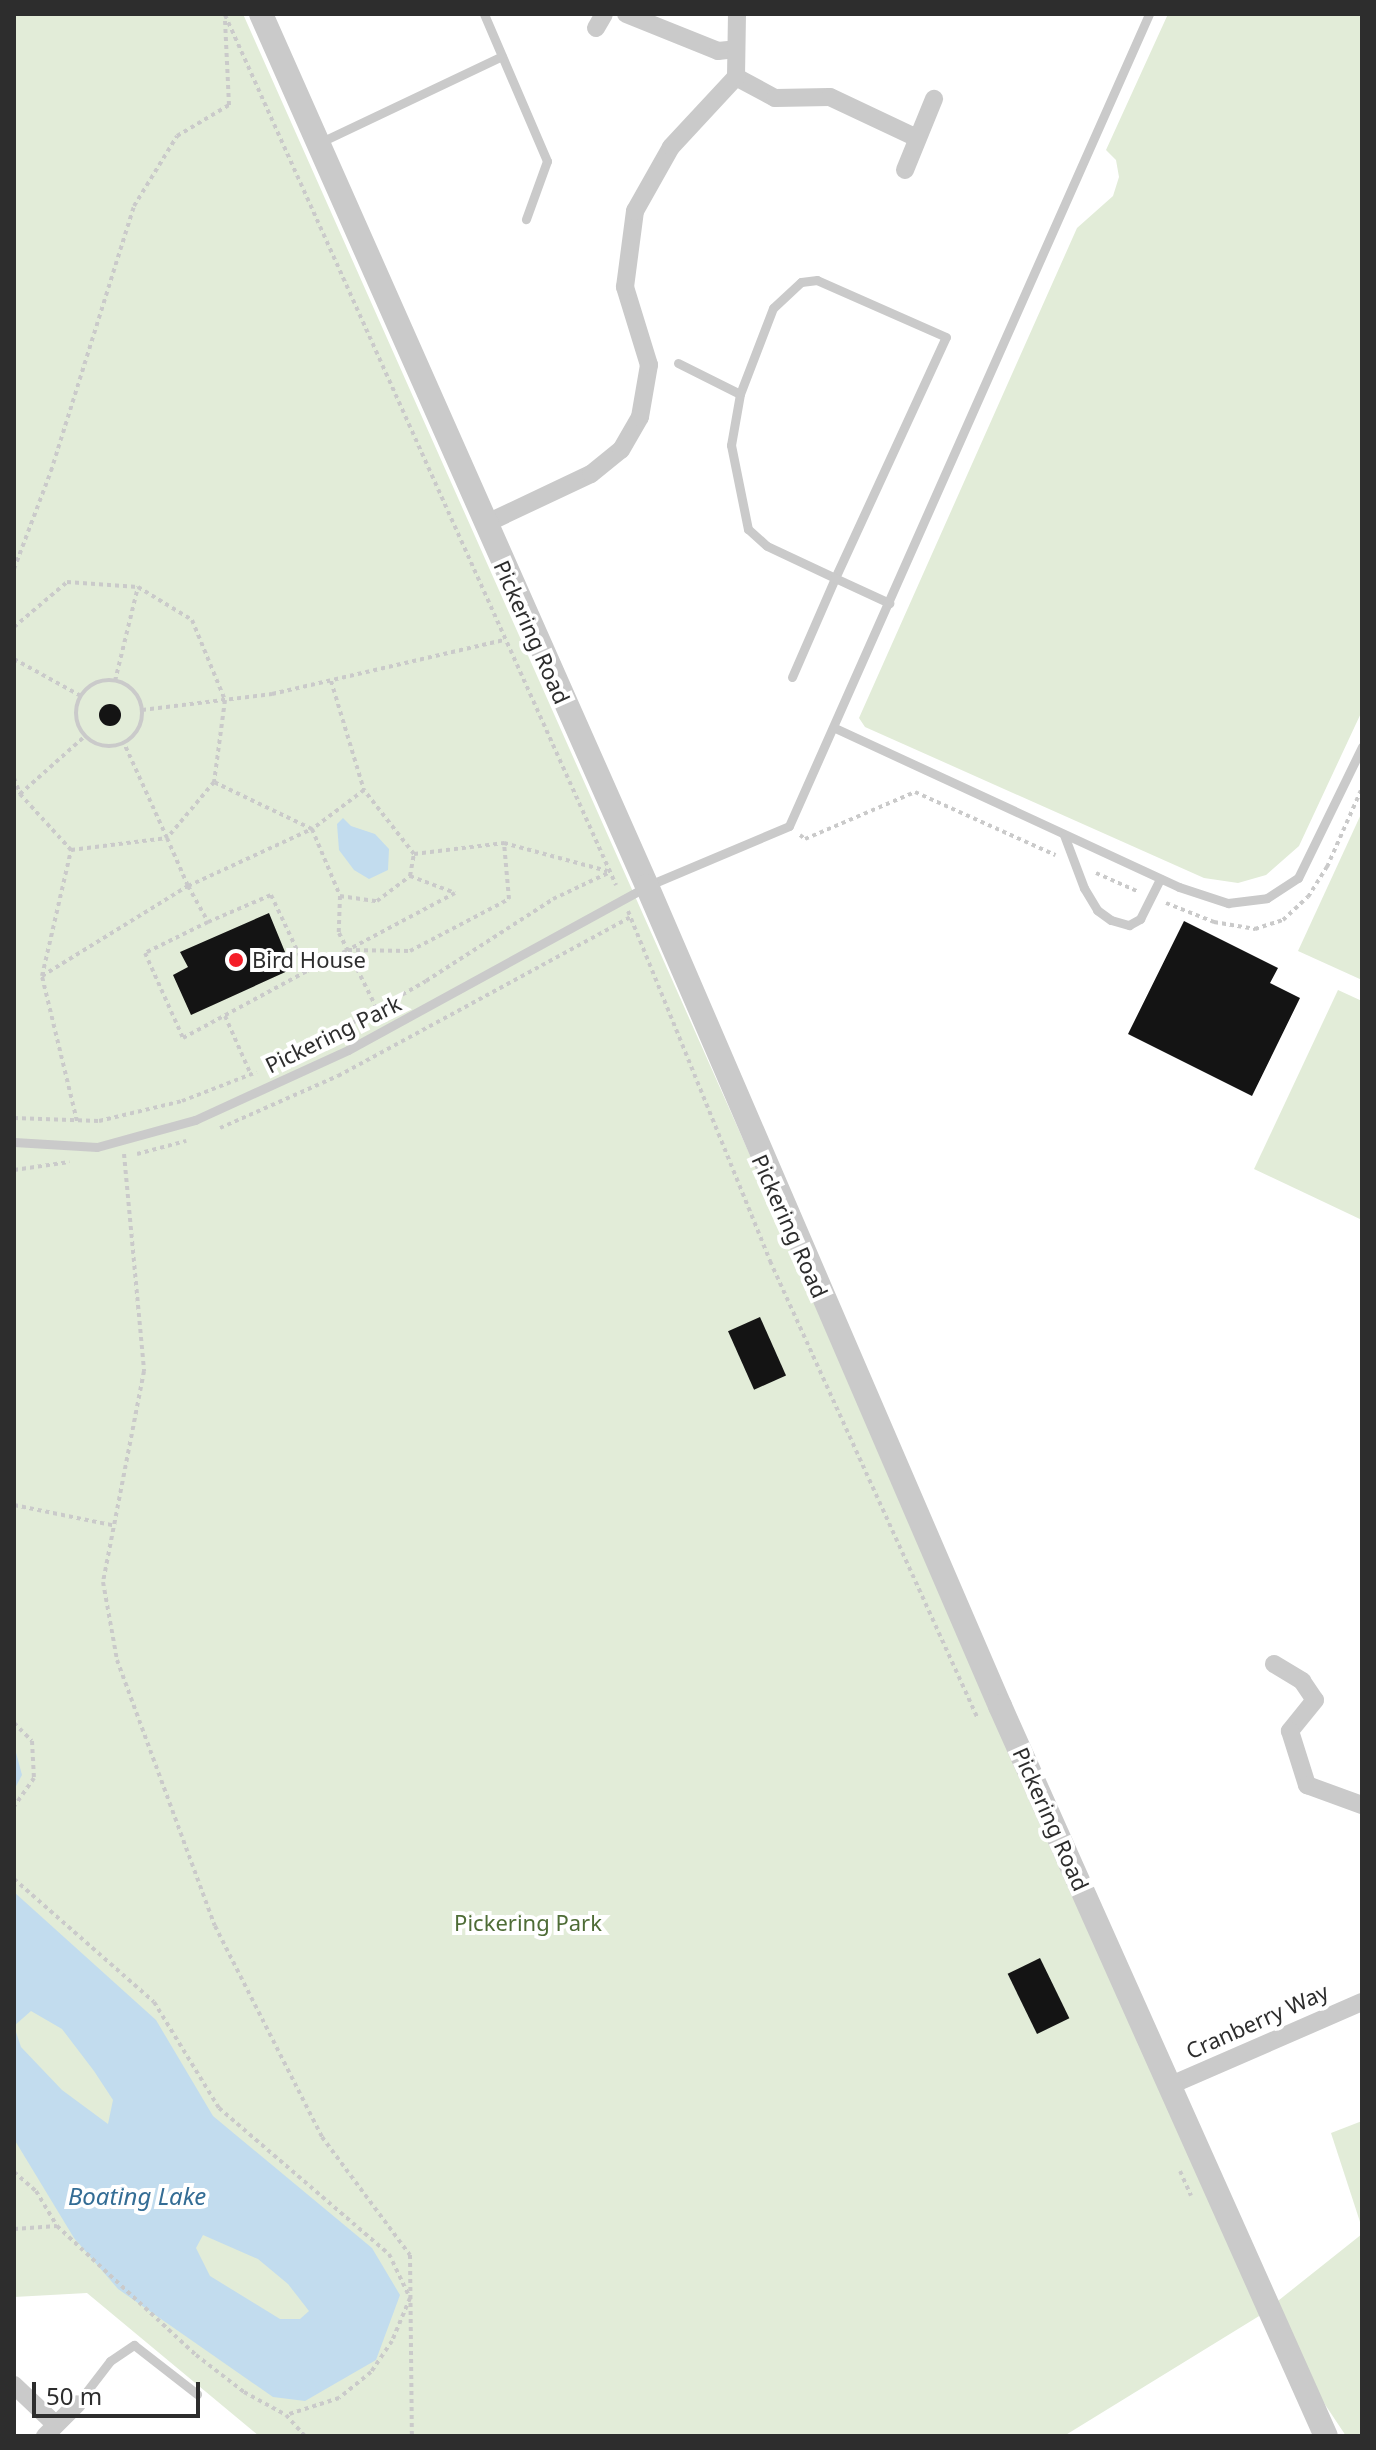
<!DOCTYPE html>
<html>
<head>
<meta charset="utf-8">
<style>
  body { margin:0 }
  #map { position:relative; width:1376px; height:2450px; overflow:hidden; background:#fff; font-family:"Noto Sans",sans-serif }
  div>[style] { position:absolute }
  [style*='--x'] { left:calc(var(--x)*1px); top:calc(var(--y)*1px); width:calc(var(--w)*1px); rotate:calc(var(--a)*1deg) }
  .green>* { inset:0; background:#e2ecd8 }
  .water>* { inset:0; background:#c2dcee }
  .building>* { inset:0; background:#141414; transform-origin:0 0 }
  .round { border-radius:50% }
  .path>* { height:4px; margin-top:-2px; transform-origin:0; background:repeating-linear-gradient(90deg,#cacaca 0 4px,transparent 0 8px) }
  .path>.ring { margin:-2px; padding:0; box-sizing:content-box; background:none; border:4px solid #cacaca; border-radius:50% }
  .service>* { height:9px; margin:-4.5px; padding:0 4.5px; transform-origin:4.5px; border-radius:4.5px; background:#cacaca }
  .minor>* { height:18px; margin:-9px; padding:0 9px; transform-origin:9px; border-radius:9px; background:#cacaca }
  .tertiary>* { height:24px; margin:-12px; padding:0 12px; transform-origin:12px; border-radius:12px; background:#cacaca }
  .dots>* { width:22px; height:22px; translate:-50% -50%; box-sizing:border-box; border:4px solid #fff; border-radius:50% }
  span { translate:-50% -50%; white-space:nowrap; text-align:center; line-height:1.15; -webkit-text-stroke:8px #fff; paint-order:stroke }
  .street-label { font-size:22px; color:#2d2d2d }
  .poi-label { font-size:22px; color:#2d2d2d }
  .left { translate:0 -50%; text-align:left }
  .park-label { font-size:22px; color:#4e6c36 }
  .water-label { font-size:24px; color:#346d95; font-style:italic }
  .frame { position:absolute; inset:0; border:16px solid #2d2d2d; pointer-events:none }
  .scale { position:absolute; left:32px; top:2382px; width:168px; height:36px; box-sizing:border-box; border:4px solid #2d2d2d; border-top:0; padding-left:10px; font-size:24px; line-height:28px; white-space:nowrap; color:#2d2d2d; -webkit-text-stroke:6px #fff; paint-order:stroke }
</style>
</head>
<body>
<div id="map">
  <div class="green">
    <div style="clip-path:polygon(14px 14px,243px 14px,1264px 2312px,1362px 2234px,1362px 2436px,1346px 2436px,1264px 2313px,1064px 2436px,259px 2436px,87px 2293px,14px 2297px)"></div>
    <div style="clip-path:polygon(1168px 14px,1362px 14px,1362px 711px,1299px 846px,1266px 875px,1238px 883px,1204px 878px,865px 727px,859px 718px,1077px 228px,1113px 196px,1119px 177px,1116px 160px,1106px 150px)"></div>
    <div style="clip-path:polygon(1362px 812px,1362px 980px,1298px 951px)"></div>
    <div style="clip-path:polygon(1338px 990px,1362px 1001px,1362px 1220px,1254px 1169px)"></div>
    <div style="clip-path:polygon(1362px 2121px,1362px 2228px,1331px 2133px)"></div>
  </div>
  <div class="water">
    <div style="clip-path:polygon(343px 818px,351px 826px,375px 834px,389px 849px,388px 870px,369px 879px,354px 870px,339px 850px,337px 824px)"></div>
    <div style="clip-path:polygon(14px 1745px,22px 1775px,14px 1790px)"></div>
    <div style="clip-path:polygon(evenodd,14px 1892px,156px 2020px,213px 2116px,372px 2248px,400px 2295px,376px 2360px,305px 2401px,273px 2397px,118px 2289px,74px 2238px,14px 2139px,14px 1892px,31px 2011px,62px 2029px,94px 2071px,113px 2100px,108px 2124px,62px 2090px,21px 2047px,14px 2026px,31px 2011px,14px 1892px,203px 2235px,258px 2259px,288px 2284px,309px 2311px,300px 2319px,280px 2319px,210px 2276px,196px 2248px,203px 2235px)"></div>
  </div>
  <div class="building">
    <div class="round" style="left:99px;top:704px;width:22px;height:22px"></div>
    <div style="clip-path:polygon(269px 913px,292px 969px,191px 1015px,173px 975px,188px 967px,180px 952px)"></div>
    <div style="clip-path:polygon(1184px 921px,1278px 968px,1270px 983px,1300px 998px,1252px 1096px,1128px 1034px)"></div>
    <div style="left:760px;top:1317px;width:64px;height:35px;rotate:66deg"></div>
    <div style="left:1040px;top:1958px;width:67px;height:36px;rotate:64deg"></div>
  </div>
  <div class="path">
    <div style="--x:225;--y:15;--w:954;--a:65.8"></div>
    <div style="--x:14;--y:569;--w:105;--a:-69.3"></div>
    <div style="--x:51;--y:471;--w:278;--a:-72.6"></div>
    <div style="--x:134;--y:206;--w:82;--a:-58.4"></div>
    <div style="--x:177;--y:136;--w:61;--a:-30.8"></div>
    <div style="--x:229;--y:105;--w:85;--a:-92.7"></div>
    <div style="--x:14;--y:627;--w:70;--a:-40.3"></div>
    <div style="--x:67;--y:582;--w:71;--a:4"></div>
    <div style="--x:138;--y:587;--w:63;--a:31.4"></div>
    <div style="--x:192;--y:620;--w:87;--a:67.6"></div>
    <div style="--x:225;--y:700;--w:83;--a:97.6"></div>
    <div style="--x:214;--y:782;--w:73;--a:130"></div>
    <div style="--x:167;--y:838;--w:52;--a:66.4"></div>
    <div style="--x:188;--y:886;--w:136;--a:-24.7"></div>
    <div style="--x:312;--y:829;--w:73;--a:67.3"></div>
    <div style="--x:340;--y:896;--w:37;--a:8"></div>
    <div style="--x:377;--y:901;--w:41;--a:-37.1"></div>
    <div style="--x:410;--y:876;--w:22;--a:-80"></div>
    <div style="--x:414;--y:854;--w:81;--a:-128"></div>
    <div style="--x:364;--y:790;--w:65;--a:143.1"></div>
    <div style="--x:312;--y:829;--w:109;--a:-154.4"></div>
    <div style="--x:14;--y:659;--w:77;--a:28.9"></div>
    <div class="ring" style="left:76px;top:680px;width:62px;height:62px"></div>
    <div style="--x:115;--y:681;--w:97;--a:-76.3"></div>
    <div style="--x:331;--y:681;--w:114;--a:73.2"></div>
    <div style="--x:142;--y:710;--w:131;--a:-7"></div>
    <div style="--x:272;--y:694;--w:238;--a:-13.1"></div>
    <div style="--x:14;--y:778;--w:17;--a:69"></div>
    <div style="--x:20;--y:794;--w:87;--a:-41.7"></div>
    <div style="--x:20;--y:794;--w:76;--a:47.7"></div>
    <div style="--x:71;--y:850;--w:97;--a:-7.1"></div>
    <div style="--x:167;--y:838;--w:104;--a:-114.4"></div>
    <div style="--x:800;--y:835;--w:6;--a:39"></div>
    <div style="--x:805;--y:839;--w:120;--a:-23.1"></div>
    <div style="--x:915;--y:792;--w:154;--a:24.2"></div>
    <div style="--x:414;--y:854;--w:91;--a:-7"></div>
    <div style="--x:504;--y:843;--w:107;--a:15.2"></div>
    <div style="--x:1096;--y:873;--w:47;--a:23.8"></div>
    <div style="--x:410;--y:876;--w:48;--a:20.7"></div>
    <div style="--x:455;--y:893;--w:121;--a:152"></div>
    <div style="--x:348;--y:950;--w:62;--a:0.9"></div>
    <div style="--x:410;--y:951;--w:112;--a:-27.7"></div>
    <div style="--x:509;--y:899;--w:56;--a:-95.1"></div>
    <div style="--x:340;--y:896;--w:37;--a:92"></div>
    <div style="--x:339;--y:933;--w:85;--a:63.4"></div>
    <div style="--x:1166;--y:903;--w:52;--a:21.6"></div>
    <div style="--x:1214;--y:922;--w:42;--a:9.7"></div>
    <div style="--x:1255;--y:929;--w:29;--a:-18"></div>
    <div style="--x:1283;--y:920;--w:34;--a:-43"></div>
    <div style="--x:1308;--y:897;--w:36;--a:-58"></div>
    <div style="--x:1327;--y:867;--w:86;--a:-66.1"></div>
    <div style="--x:628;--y:911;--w:378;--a:67.9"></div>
    <div style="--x:770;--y:1261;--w:501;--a:65.58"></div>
    <div style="--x:208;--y:922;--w:70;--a:153.8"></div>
    <div style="--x:145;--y:953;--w:93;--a:65.9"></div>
    <div style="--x:183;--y:1038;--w:141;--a:-28.4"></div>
    <div style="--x:42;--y:976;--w:129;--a:-77"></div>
    <div style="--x:225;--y:1016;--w:64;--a:66.2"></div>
    <div style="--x:298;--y:1054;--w:147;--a:-29.7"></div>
    <div style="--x:426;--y:981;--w:151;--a:-32.8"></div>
    <div style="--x:553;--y:899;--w:63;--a:-25.3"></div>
    <div style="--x:14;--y:1118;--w:85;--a:2"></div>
    <div style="--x:99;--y:1121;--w:85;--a:-13.5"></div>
    <div style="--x:182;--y:1101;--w:80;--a:-21.1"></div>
    <div style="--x:77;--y:1121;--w:149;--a:-103.6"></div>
    <div style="--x:42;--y:976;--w:172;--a:-31.7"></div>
    <div style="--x:188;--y:886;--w:41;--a:60.9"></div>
    <div style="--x:208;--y:922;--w:69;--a:-23.2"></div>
    <div style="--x:271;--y:895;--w:84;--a:64.7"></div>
    <div style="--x:307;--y:971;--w:46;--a:-27.1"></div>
    <div style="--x:220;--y:1128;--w:129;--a:-23.8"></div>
    <div style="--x:338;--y:1076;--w:333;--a:-28.5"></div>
    <div style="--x:124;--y:1154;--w:218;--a:84.7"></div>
    <div style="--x:144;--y:1371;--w:215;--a:101"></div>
    <div style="--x:103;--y:1582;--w:79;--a:79.8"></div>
    <div style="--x:117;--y:1660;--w:283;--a:69.8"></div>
    <div style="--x:215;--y:1926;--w:237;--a:63.1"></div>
    <div style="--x:322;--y:2137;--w:147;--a:53.3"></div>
    <div style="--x:410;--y:2255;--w:181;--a:89.4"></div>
    <div style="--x:137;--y:1154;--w:51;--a:-14.9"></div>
    <div style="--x:14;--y:1170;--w:56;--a:-8.3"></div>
    <div style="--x:14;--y:1505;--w:104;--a:11.6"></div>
    <div style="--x:14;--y:1723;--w:25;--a:45"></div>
    <div style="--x:32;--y:1741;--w:37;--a:87"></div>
    <div style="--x:34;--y:1778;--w:35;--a:125"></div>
    <div style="--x:14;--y:1879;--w:186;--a:41.3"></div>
    <div style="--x:154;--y:2002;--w:124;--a:58.5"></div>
    <div style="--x:219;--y:2108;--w:224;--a:40.7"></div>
    <div style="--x:389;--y:2254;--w:49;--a:64.5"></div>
    <div style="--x:410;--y:2298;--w:47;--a:112.7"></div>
    <div style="--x:392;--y:2341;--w:37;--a:124"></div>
    <div style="--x:371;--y:2372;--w:41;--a:140.9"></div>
    <div style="--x:339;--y:2398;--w:56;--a:162.2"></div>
    <div style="--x:1180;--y:2171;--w:27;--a:66"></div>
    <div style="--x:14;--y:2172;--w:29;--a:41"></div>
    <div style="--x:36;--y:2191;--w:41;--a:59"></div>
    <div style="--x:14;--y:2229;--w:43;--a:-4"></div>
    <div style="--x:57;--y:2226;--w:190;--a:42.9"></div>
    <div style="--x:196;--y:2355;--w:61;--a:37.6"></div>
    <div style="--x:244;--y:2392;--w:48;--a:28.7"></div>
    <div style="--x:286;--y:2415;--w:28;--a:48"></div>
  </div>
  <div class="service">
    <div style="--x:484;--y:14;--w:160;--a:66.8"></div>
    <div style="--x:547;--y:161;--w:62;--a:109.9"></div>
    <div style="--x:321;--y:142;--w:200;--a:-25.4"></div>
    <div style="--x:678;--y:363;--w:69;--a:26.6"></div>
    <div style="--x:792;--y:677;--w:108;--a:-66.5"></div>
    <div style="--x:835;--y:578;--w:265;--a:-65.3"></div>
    <div style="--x:946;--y:337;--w:141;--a:-156.2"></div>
    <div style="--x:817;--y:280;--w:16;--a:173"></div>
    <div style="--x:801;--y:282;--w:38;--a:137"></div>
    <div style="--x:773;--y:308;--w:92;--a:111"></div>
    <div style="--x:740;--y:394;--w:52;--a:100"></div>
    <div style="--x:731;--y:445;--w:86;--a:78.6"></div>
    <div style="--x:748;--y:529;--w:25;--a:42"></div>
    <div style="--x:767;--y:546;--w:75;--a:25.2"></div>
    <div style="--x:835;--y:578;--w:60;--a:24.8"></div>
    <div style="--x:835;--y:728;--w:379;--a:24.8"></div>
    <div style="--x:1179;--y:887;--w:52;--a:18.1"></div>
    <div style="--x:1228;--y:903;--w:39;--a:-7"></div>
    <div style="--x:1267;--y:898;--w:37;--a:-33"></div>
    <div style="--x:1298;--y:878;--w:146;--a:-64"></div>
    <div style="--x:1064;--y:835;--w:57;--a:69.3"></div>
    <div style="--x:1084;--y:888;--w:26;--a:59"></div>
    <div style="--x:1097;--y:910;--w:17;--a:36"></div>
    <div style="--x:1111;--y:920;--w:19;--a:16"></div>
    <div style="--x:1129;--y:925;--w:13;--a:-29"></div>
    <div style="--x:1140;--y:919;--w:45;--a:-63.4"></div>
    <div style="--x:14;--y:1142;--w:83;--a:3.4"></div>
    <div style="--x:97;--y:1147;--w:102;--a:-15.4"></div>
    <div style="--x:195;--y:1120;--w:168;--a:-24.6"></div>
    <div style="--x:348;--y:1050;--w:341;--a:-28.7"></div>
    <div style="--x:647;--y:886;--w:154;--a:-22.9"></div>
    <div style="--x:789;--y:826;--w:888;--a:-66.09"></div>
    <div style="--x:77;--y:2404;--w:54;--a:-52.5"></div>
    <div style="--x:110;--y:2361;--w:29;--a:-34"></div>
    <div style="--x:134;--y:2345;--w:80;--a:37.9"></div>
  </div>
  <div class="minor">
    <div style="--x:626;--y:14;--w:99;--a:21.9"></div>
    <div style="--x:718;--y:51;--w:18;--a:-6"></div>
    <div style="--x:596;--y:28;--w:16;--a:-60"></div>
    <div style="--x:736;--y:77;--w:44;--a:28.3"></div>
    <div style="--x:775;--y:98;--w:55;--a:-1"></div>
    <div style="--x:830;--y:97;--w:94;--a:25.2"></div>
    <div style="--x:905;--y:170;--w:77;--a:-67.8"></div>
    <div style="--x:485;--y:524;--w:117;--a:-25.3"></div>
    <div style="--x:591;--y:474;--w:38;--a:-39"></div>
    <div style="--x:621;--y:450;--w:38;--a:-60"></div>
    <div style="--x:640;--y:417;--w:53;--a:-80.2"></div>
    <div style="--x:649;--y:365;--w:82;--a:-107.1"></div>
    <div style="--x:625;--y:287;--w:77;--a:-82.5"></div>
    <div style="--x:635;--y:211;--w:73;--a:-60.6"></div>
    <div style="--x:671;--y:147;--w:96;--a:-47.1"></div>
    <div style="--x:736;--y:77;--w:63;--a:-89.1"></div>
    <div style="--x:1274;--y:1664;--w:33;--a:31"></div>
    <div style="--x:1302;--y:1681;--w:23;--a:56"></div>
    <div style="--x:1315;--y:1700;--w:40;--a:129"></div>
    <div style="--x:1290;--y:1731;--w:57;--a:72.5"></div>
    <div style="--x:1307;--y:1785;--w:59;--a:20"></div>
    <div style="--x:1171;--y:2085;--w:208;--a:-23.5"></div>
    <div style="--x:14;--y:2385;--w:55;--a:43.5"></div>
    <div style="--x:45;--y:2436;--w:45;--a:-45"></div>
  </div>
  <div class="tertiary">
    <div style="--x:261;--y:14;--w:954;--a:66.12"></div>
    <div style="--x:647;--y:886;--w:893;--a:66.71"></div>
    <div style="--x:1000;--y:1706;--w:799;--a:65.94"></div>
  </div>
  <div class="dots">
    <div style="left:236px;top:960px;background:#f51d28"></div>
  </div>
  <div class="street-label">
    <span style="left:532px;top:632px;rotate:66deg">Pickering Road</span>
    <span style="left:333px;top:1034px;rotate:-26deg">Pickering Park</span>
    <span style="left:790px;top:1226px;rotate:66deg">Pickering Road</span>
    <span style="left:1051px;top:1819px;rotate:66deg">Pickering Road</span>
    <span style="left:1257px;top:2021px;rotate:-24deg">Cranberry Way</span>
  </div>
  <div class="poi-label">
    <span class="left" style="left:252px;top:960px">Bird House</span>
  </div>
  <div class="park-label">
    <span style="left:528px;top:1923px">Pickering Park</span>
  </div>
  <div class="water-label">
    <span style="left:137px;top:2196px">Boating Lake</span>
  </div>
  <div class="frame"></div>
  <div class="scale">50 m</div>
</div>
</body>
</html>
